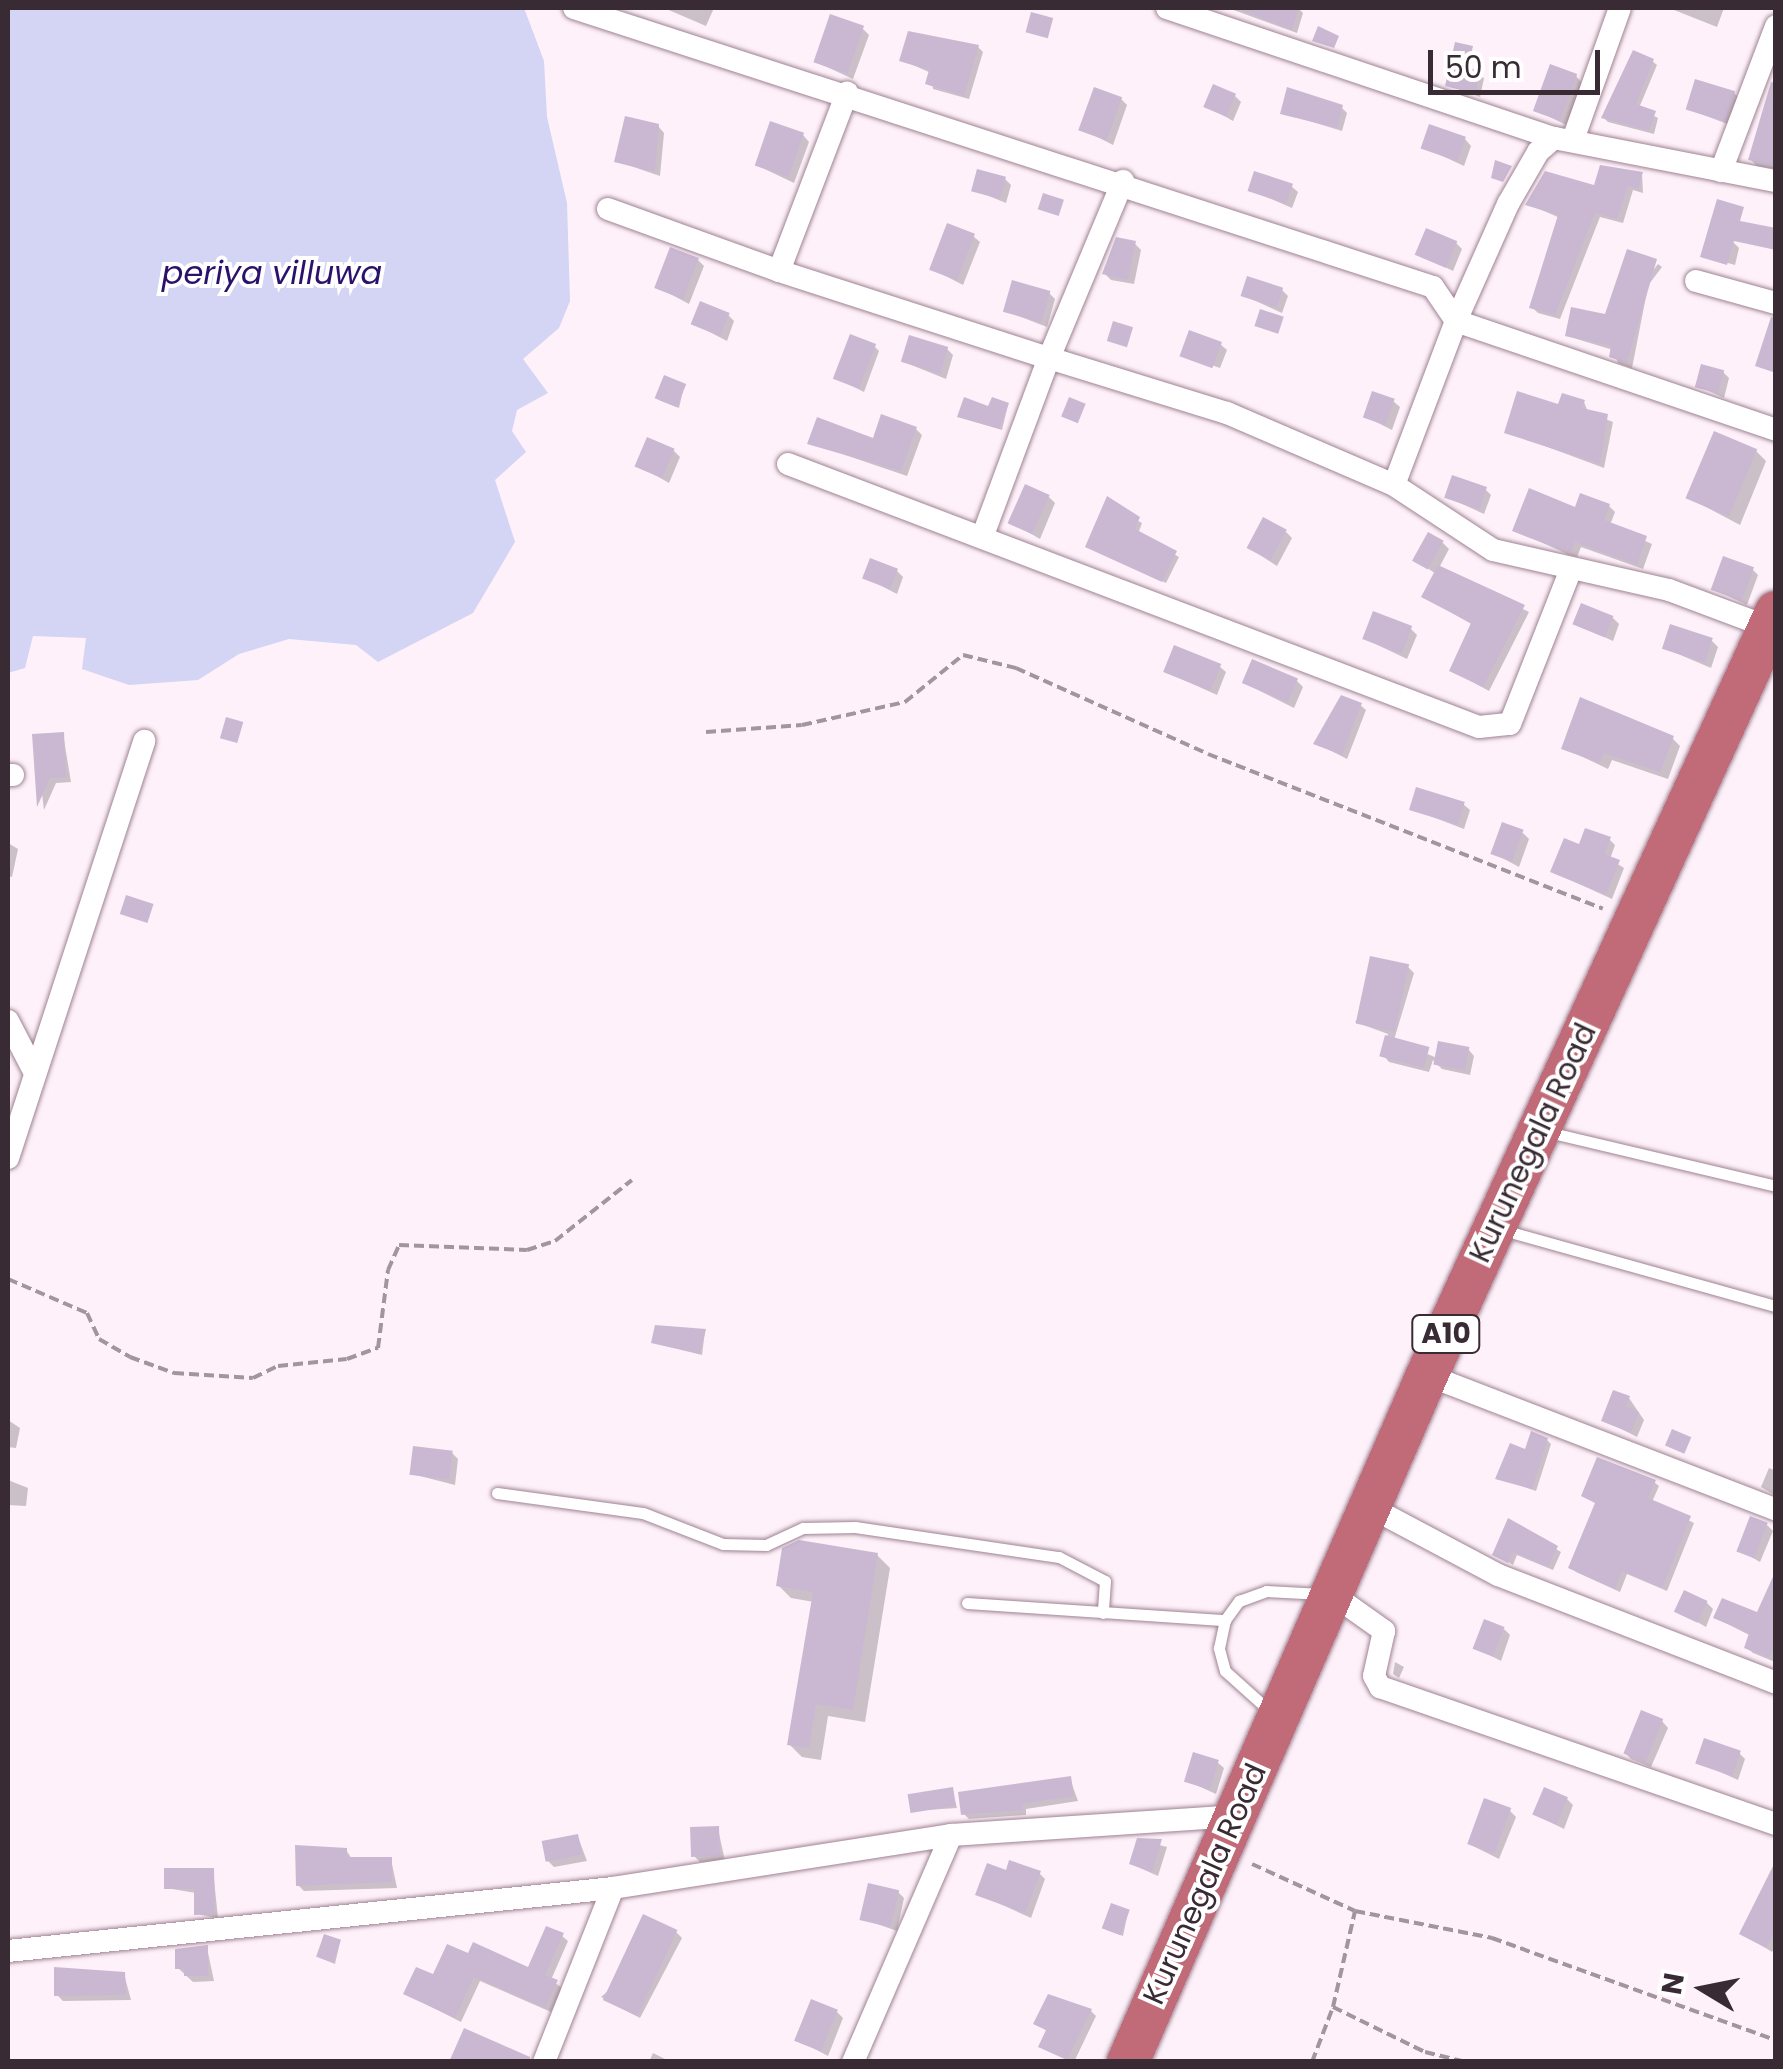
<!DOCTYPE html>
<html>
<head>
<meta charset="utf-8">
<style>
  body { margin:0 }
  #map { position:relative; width:1783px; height:2069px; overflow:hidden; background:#fef1f9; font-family:Poppins,sans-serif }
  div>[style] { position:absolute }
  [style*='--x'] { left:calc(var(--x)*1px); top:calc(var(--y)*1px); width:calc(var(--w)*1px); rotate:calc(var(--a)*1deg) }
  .water>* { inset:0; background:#d4d4f4 }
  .shadow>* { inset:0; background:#0003; transform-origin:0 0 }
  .building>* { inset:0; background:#cab8d3; transform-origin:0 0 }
  .path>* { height:4px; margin-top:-2px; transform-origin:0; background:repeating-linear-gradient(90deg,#a2959d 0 10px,transparent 0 15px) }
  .roads { filter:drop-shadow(0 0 2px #9f8293) drop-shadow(0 0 2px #9f8293) }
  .lane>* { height:11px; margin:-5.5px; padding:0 5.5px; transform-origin:5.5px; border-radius:5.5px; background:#fff }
  .street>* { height:22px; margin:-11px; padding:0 11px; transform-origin:11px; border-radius:11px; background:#fff }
  .highway>* { height:42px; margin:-21px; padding:0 21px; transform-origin:21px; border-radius:21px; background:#c16a78 }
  span { translate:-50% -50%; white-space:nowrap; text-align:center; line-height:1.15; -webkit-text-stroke:8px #fff; paint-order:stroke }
  .shield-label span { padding:2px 8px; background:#fff; border:2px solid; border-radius:8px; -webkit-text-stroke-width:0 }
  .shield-label { font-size:28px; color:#382b33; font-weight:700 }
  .street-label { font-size:30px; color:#382b33 }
  .water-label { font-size:32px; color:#2b116c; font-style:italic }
  .frame { position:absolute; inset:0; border:10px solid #382b33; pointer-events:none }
  .north { position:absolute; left:1653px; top:1939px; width:100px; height:100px; -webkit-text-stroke:8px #fff; paint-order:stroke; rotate:280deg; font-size:28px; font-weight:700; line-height:40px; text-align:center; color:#382b33 }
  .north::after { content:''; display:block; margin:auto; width:35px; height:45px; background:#382b33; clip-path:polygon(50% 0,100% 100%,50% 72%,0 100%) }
  .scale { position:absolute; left:1428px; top:50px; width:172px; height:45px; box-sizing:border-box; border:5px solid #382b33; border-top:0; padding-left:12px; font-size:30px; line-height:35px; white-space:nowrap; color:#382b33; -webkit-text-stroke:8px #fff; paint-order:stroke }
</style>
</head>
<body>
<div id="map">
  <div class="water">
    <div style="clip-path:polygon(8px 8px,524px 8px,544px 61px,547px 117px,567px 203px,570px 301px,559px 328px,523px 359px,548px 393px,517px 410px,512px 431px,526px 452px,495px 480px,515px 542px,473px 613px,378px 662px,356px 645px,289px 639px,239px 654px,198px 680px,129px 685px,82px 669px,86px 638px,33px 636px,25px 668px,8px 673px)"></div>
  </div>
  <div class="shadow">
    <div style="clip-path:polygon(664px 8px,714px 8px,706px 26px)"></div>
    <div style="clip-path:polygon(1228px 8px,1298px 8px,1303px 13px,1297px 33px)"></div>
    <div style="clip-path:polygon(1669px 8px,1724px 8px,1717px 27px)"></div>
    <div style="clip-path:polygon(862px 28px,869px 35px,853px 79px,816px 62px)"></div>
    <div style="clip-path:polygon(978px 47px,983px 52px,969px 99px,933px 89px,931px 73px,902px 60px)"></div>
    <div style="clip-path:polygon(1472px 48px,1472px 71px,1484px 78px,1480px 97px,1448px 85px)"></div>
    <div style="clip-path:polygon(1652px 61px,1657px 65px,1639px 108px,1658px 118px,1654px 134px,1608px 122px,1604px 118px)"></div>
    <div style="clip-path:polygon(1576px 76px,1582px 83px,1566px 125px,1536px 110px)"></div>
    <div style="clip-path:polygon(1734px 93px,1740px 99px,1730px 125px,1688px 109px)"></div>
    <div style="clip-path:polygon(1235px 96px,1241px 102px,1233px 121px,1207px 106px)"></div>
    <div style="clip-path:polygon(1121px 99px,1127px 105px,1113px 145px,1082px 129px)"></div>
    <div style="clip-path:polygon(1342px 108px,1347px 113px,1342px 131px,1283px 113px)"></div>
    <div style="clip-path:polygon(1776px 119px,1776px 169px,1757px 166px,1750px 159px)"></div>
    <div style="clip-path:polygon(658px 126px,664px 133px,660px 176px,616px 161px)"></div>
    <div style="clip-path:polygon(803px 135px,809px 142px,794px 183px,756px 165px)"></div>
    <div style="clip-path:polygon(1465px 139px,1471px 146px,1464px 166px,1423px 147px)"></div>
    <div style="clip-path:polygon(1642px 174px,1643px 193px,1633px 190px,1623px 223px,1600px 217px,1560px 319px,1538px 313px,1532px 307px,1560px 218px,1528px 204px)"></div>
    <div style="clip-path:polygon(1005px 179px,1011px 185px,1006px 203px,974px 190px)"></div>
    <div style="clip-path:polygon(1291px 186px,1298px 192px,1292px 208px,1250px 190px)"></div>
    <div style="clip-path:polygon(973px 236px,980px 242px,963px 285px,932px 269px)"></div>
    <div style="clip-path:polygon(1733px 242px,1739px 248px,1735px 265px,1703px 256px)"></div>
    <div style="clip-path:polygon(1134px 243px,1141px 250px,1134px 284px,1111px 280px,1105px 274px)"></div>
    <div style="clip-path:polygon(1456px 243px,1462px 249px,1453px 271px,1419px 254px)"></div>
    <div style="clip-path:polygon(698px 260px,704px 266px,689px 304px,657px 287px)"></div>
    <div style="clip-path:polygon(1653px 261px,1632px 368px,1618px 363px,1613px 350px,1567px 336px,1607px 317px)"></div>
    <div style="left:1658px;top:264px;width:5px;height:69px;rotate:37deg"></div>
    <div style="clip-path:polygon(1282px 290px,1288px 296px,1282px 313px,1243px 295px)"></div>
    <div style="clip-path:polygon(1049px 293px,1055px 299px,1047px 327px,1006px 311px)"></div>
    <div style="clip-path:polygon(728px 315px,734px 321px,727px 341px,694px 324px)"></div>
    <div style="clip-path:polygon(1220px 344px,1227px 350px,1220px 368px,1182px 355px)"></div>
    <div style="clip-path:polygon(874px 346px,879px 351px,864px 392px,836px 378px)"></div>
    <div style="clip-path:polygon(947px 349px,953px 355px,946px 379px,904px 362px)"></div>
    <div style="clip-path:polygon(1723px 372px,1729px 378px,1724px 398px,1698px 386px)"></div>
    <div style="clip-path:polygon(684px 386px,679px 408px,659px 400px)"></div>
    <div style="clip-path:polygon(1393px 401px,1400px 407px,1392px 430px,1366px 417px)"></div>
    <div style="clip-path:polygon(1584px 402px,1588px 412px,1613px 422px,1604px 468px,1507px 432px)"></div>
    <div style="clip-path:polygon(1008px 405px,1002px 430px,962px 418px,990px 409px)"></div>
    <div style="clip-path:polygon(916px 429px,922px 435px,907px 476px,810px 443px,874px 441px)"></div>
    <div style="clip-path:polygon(674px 451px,680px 457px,669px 483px,639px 466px)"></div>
    <div style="clip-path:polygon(1756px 451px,1766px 461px,1740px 525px,1689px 498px)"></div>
    <div style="clip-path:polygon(1485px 489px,1491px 495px,1484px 514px,1447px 497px)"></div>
    <div style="clip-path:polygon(1049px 497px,1055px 503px,1040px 539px,1012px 523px)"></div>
    <div style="clip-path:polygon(1609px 506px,1615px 512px,1610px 525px,1652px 544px,1643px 569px,1581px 547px,1577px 557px,1569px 555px,1515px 530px)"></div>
    <div style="clip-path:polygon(1124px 513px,1142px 523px,1138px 534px,1179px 557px,1166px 583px,1088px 547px)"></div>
    <div style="clip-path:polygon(1286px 532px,1292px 538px,1277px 566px,1249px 548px)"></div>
    <div style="clip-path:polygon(1443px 543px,1449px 549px,1439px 568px,1529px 612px,1489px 691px,1452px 671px,1473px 625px,1424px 597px,1436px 574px,1416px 560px)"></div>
    <div style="clip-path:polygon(1752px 569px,1758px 575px,1747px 605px,1713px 589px)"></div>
    <div style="clip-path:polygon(897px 571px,903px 577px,897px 594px,864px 577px)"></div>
    <div style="clip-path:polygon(1613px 618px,1619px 624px,1613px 641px,1576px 624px)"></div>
    <div style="clip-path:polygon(1411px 629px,1417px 635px,1407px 659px,1365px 639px)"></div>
    <div style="clip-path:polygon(1712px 641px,1718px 647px,1711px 668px,1664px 648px)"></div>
    <div style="clip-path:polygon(1219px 666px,1226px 672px,1217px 695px,1166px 672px)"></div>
    <div style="clip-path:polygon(1297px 681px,1303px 687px,1294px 708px,1244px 683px)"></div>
    <div style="clip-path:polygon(1360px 705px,1366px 710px,1347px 759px,1316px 743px)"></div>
    <div style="clip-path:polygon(63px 734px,71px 782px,56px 783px,44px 810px,35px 736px)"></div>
    <div style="clip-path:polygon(1672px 738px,1680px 746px,1668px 779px,1612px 760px,1608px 769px,1564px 748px)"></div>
    <div style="clip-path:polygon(1463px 804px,1470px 810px,1464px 829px,1412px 809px)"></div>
    <div style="clip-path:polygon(1523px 833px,1529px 839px,1519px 867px,1493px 853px)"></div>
    <div style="clip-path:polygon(1609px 839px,1615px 845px,1610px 859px,1624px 868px,1612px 899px,1553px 872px,1581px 847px)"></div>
    <div style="clip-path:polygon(8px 843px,18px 849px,12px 877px,8px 876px)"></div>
    <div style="clip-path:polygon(1408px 967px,1414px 973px,1394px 1040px,1437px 1058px,1468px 1049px,1474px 1056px,1470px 1075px,1442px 1069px,1433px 1060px,1429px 1072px,1389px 1062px,1383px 1055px,1388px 1034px,1355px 1022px)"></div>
    <div style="clip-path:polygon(705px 1331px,702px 1355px,654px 1343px)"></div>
    <div style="clip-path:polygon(1629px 1398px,1644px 1420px,1637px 1437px,1604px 1420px)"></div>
    <div style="clip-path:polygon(8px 1420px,20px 1428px,16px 1448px,8px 1447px)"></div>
    <div style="clip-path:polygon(1547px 1440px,1551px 1444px,1536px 1491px,1498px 1478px)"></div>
    <div style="clip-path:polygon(452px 1453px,458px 1459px,455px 1485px,412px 1474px)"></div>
    <div style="clip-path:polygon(1769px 1468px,1776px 1471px,1776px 1496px,1761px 1487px)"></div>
    <div style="clip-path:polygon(8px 1480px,28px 1488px,26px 1506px,8px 1505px)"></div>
    <div style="clip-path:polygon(1654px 1482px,1659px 1486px,1652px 1502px,1694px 1523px,1667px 1591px,1627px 1574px,1620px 1592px,1576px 1572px,1571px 1567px,1597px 1504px,1584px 1496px)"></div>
    <div style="clip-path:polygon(1509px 1521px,1561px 1552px,1553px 1570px,1517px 1555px,1513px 1565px,1495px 1554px)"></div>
    <div style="clip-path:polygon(1767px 1525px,1773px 1531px,1760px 1562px,1739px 1550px)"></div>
    <div style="clip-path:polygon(877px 1555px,890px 1568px,865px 1722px,828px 1716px,821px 1760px,802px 1757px,789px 1744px,814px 1602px,791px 1598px,779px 1586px)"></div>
    <div style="clip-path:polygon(1707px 1603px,1713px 1609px,1706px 1627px,1678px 1611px)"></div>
    <div style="clip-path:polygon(1776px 1605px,1775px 1662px,1753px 1653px,1746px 1647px,1751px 1636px,1716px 1618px,1759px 1615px)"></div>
    <div style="clip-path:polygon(1504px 1629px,1510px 1635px,1501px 1661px,1476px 1648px)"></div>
    <div style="clip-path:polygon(1395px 1662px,1404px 1667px,1399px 1678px,1393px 1674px)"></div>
    <div style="clip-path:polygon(1662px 1721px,1668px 1728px,1651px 1767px,1631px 1759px,1625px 1753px)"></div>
    <div style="clip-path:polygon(1739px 1753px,1745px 1759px,1738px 1780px,1698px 1762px)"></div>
    <div style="clip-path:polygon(1217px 1762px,1224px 1768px,1216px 1794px,1187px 1781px)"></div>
    <div style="clip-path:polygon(1070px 1779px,1078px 1801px,1026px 1809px,1026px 1815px,969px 1819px,964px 1814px)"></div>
    <div style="clip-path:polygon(952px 1790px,957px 1808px,913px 1811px)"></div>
    <div style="clip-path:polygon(1567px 1799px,1573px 1805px,1564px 1829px,1536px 1815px)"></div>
    <div style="clip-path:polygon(1510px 1811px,1516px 1817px,1499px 1859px,1469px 1844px)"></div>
    <div style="clip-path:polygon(718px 1829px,725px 1861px,700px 1862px,694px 1856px)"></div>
    <div style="clip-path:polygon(578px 1837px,587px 1861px,554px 1867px,548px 1861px)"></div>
    <div style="clip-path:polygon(1139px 1840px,1167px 1847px,1158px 1876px,1131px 1864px)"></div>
    <div style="clip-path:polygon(346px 1850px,352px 1859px,391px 1859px,397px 1888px,304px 1891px,298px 1885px)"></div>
    <div style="clip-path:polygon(213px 1870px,218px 1918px,196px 1914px,196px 1893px,166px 1888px)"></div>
    <div style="clip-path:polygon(1007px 1873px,1039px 1873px,1045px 1879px,1031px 1918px,978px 1894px)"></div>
    <div style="clip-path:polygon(898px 1892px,904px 1898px,897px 1931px,863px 1919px)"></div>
    <div style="clip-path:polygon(1776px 1893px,1776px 1944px,1772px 1952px,1742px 1933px)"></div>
    <div style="clip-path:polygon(1128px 1912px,1123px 1936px,1107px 1930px)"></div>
    <div style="clip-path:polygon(676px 1932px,682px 1938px,640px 2018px,601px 1997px)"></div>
    <div style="clip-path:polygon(562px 1936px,568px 1941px,551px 1980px,562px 1988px,551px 2012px,480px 1981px,461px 2022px,406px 1994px,435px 1978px,529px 1970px)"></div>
    <div style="clip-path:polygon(340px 1942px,335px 1964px,320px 1958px)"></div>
    <div style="clip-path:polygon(207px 1948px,214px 1981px,193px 1982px,178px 1968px)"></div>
    <div style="clip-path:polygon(124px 1974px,131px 2000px,63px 2001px,57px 1995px)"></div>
    <div style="clip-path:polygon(1091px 2011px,1096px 2016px,1074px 2062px,1041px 2046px,1048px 2032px,1036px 2023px)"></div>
    <div style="clip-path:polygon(837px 2012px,843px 2018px,828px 2056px,798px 2040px)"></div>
    <div style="clip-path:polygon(653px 2053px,671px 2062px,649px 2062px)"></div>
  </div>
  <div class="building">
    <div style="clip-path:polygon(1235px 8px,1299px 8px,1292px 30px)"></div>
    <div style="left:1031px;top:12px;width:23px;height:21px;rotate:15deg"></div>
    <div style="left:830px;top:14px;width:36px;height:51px;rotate:19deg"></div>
    <div style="clip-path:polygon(1318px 26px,1339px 36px,1334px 48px,1312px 41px)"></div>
    <div style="clip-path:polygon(908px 31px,979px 45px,964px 96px,925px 84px,929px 70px,899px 61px)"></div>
    <div style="clip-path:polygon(1455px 42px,1473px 46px,1468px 68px,1479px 70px,1476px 94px,1445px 86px)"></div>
    <div style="clip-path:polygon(1633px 50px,1654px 59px,1636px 104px,1656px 111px,1649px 131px,1601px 118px)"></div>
    <div style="left:1550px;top:64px;width:29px;height:50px;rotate:20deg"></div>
    <div style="left:1695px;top:79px;width:42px;height:32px;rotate:17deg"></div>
    <div style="clip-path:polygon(1771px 82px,1776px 83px,1776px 166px,1748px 160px)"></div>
    <div style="left:1213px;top:84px;width:25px;height:25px;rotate:23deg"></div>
    <div style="left:1094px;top:87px;width:30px;height:46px;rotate:20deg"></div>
    <div style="clip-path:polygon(1287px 87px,1343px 105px,1337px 128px,1280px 114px)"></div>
    <div style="clip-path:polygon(625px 116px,659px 124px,655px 172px,614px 162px)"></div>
    <div style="left:770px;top:121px;width:36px;height:47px;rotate:19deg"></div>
    <div style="left:1429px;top:124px;width:39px;height:26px;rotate:19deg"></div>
    <div style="clip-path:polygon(1495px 160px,1512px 166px,1503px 182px,1491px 178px)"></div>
    <div style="clip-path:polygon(1600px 165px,1643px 172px,1638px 189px,1628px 186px,1617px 219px,1595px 213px,1555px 315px,1529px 308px,1558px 215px,1525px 205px,1545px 171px,1594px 185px)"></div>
    <div style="left:977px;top:169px;width:30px;height:23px;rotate:15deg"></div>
    <div style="left:1254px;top:171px;width:41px;height:21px;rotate:18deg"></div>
    <div style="left:1043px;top:193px;width:22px;height:17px;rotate:18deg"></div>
    <div style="clip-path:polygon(1717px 199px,1744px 207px,1740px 221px,1776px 228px,1776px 250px,1734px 241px,1727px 265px,1700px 257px)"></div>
    <div style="left:947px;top:223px;width:30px;height:50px;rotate:21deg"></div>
    <div style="left:1426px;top:228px;width:34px;height:29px;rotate:23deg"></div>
    <div style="clip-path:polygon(1116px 237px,1136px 241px,1128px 280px,1102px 274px)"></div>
    <div style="left:670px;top:247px;width:31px;height:44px;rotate:21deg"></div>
    <div style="clip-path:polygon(1627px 249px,1657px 259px,1627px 363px,1609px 357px,1611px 346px,1565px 336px,1571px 307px,1605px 314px)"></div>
    <div style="left:1247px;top:276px;width:38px;height:21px;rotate:18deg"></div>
    <div style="left:1012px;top:280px;width:40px;height:33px;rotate:16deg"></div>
    <div style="left:700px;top:301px;width:32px;height:25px;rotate:22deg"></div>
    <div style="left:1260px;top:309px;width:25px;height:18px;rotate:18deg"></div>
    <div style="clip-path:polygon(1771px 317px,1776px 318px,1776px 373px,1755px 366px)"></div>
    <div style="left:1113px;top:321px;width:21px;height:21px;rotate:17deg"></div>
    <div style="left:1189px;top:330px;width:35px;height:28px;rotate:20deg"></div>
    <div style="left:850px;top:334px;width:28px;height:48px;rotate:21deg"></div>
    <div style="left:909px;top:335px;width:41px;height:28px;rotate:17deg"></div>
    <div style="left:1701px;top:364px;width:24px;height:24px;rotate:15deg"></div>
    <div style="left:664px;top:375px;width:24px;height:25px;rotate:22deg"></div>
    <div style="left:1372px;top:391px;width:24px;height:28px;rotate:19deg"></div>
    <div style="clip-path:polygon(1517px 391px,1558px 404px,1562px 393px,1585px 400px,1582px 408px,1608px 414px,1600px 464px,1504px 433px)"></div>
    <div style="clip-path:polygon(964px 397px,988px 406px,992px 397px,1009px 403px,1000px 429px,957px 417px)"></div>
    <div style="left:1069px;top:397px;width:18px;height:21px;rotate:22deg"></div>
    <div style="clip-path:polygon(881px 414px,917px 427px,901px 471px,807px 444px,817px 417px,873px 438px)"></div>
    <div style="left:1714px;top:431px;width:47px;height:73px;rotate:23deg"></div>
    <div style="left:647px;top:437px;width:30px;height:32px;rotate:23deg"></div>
    <div style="left:1452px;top:475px;width:37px;height:24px;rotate:19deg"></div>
    <div style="left:1025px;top:484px;width:27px;height:43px;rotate:24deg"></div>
    <div style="clip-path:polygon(1529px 488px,1575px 507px,1580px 493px,1610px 504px,1604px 520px,1647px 536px,1637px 565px,1575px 542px,1571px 552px,1561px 550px,1512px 531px)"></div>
    <div style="clip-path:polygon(1107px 496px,1140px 517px,1135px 529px,1177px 551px,1162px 582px,1085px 547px)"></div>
    <div style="left:1263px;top:517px;width:27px;height:35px;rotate:28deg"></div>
    <div style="left:1428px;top:532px;width:18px;height:33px;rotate:29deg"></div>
    <div style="left:1723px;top:556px;width:33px;height:36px;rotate:20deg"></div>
    <div style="left:870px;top:558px;width:30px;height:22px;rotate:21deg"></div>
    <div style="clip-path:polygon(1438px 565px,1525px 605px,1483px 687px,1449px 671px,1471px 623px,1421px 597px)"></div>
    <div style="left:1581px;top:603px;width:35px;height:23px;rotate:22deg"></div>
    <div style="left:1373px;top:611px;width:42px;height:30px;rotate:21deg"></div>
    <div style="left:1670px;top:624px;width:45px;height:26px;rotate:18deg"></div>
    <div style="left:1174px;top:645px;width:51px;height:29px;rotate:22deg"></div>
    <div style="left:1252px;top:659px;width:50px;height:26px;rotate:23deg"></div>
    <div style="clip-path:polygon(1341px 695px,1362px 703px,1342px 755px,1313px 744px)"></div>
    <div style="clip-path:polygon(1580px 697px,1674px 736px,1660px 772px,1604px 753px,1600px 763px,1561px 749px)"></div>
    <div style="left:226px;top:717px;width:18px;height:22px;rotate:16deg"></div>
    <div style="clip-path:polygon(64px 732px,66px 777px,50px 778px,37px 807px,32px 734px)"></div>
    <div style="left:1416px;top:787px;width:51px;height:24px;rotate:17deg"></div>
    <div style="left:1502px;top:822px;width:23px;height:34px;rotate:20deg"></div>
    <div style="clip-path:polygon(1585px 828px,1611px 837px,1604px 854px,1620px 860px,1606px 895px,1550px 872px,1564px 838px,1579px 844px)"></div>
    <div style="left:126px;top:895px;width:29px;height:20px;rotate:18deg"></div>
    <div style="left:1370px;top:956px;width:40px;height:69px;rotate:12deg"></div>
    <div style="left:1385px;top:1035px;width:46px;height:22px;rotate:15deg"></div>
    <div style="left:1438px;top:1041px;width:32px;height:24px;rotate:11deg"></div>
    <div style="clip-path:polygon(655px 1325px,706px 1329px,700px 1354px,651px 1343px)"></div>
    <div style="clip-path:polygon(1613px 1390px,1630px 1396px,1626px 1406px,1639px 1412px,1631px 1433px,1601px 1421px)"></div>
    <div style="left:1672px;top:1429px;width:21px;height:18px;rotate:23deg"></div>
    <div style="clip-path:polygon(1531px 1431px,1548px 1438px,1532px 1489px,1495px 1479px,1510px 1443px,1525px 1449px)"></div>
    <div style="left:413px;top:1446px;width:40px;height:29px;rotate:7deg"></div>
    <div style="clip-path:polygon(1597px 1457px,1656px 1480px,1648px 1498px,1691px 1516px,1662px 1588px,1622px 1571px,1615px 1589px,1568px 1568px,1595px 1503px,1581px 1496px)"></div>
    <div style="left:1750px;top:1516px;width:19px;height:38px;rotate:21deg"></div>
    <div style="clip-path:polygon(1508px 1518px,1558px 1546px,1548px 1567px,1513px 1552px,1508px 1563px,1492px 1555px)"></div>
    <div style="clip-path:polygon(799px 1540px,878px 1553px,853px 1710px,816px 1704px,809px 1748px,787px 1745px,813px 1592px,776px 1586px,782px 1548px)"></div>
    <div style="clip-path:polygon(1776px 1570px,1776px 1641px,1769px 1658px,1744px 1648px,1749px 1633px,1713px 1618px,1722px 1598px,1757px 1612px)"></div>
    <div style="left:1684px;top:1590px;width:26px;height:24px;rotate:25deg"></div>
    <div style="left:1484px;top:1619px;width:22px;height:32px;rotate:21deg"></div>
    <div style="left:1641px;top:1710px;width:24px;height:47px;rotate:22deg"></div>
    <div style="left:1704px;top:1738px;width:39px;height:27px;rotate:19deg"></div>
    <div style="left:1193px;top:1752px;width:27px;height:31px;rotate:17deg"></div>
    <div style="clip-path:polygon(1071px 1776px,1074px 1796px,1022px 1804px,1023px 1810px,961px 1815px,958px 1792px)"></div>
    <div style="left:953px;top:1787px;width:19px;height:46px;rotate:81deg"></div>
    <div style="left:1544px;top:1787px;width:26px;height:30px;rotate:23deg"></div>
    <div style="left:1484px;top:1798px;width:29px;height:49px;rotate:20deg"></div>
    <div style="left:719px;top:1826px;width:30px;height:29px;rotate:88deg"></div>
    <div style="left:578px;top:1834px;width:21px;height:37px;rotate:79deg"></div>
    <div style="clip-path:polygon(1137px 1838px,1162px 1839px,1152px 1872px,1129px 1864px)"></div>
    <div style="clip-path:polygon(295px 1845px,347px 1848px,347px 1857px,392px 1857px,392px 1882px,296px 1886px)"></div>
    <div style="clip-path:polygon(1009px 1860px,1041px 1871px,1025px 1913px,975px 1895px,987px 1863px,1006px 1870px)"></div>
    <div style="clip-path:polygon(1776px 1860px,1776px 1928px,1766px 1948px,1739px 1934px)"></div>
    <div style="clip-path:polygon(164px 1868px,214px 1868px,215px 1914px,194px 1915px,194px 1889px,164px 1889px)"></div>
    <div style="left:868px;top:1883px;width:32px;height:38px;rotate:13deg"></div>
    <div style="left:1111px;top:1903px;width:20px;height:27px;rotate:20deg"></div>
    <div style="left:643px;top:1914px;width:38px;height:95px;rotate:25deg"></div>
    <div style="clip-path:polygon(546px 1926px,564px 1933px,545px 1975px,558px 1980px,545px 2008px,474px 1977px,455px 2018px,403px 1994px,416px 1967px,433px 1974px,447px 1944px,468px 1953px,473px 1942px,528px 1967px)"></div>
    <div style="left:324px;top:1934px;width:18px;height:24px;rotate:19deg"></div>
    <div style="clip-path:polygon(208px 1945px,208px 1976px,184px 1976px,184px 1969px,175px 1969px,175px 1949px)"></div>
    <div style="clip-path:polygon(54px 1967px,125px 1972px,126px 1995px,54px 1996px)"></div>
    <div style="clip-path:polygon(1048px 1994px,1092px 2009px,1067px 2060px,1038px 2047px,1046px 2030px,1033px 2024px)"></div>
    <div style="left:811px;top:1999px;width:29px;height:45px;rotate:22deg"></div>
    <div style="clip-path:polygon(464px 2028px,530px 2057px,529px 2062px,449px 2062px)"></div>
  </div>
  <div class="path">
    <div style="--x:706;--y:732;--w:96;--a:-4.2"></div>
    <div style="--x:802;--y:725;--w:106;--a:-12.6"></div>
    <div style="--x:905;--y:702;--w:75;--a:-39"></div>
    <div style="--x:963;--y:655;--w:55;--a:13.8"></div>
    <div style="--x:1016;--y:668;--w:210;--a:24.1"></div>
    <div style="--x:1208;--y:754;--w:424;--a:21.4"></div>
    <div style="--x:8;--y:1279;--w:86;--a:23.3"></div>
    <div style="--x:87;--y:1313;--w:29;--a:65"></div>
    <div style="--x:99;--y:1339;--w:36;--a:30"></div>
    <div style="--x:130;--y:1357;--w:47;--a:20"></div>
    <div style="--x:174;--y:1373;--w:79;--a:3.6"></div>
    <div style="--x:253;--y:1378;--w:28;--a:-26"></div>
    <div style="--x:278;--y:1366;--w:69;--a:-5.8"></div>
    <div style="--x:347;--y:1359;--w:33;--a:-20"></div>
    <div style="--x:378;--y:1348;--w:79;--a:-82.7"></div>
    <div style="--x:388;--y:1270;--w:27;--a:-66"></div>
    <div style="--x:399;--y:1245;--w:128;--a:2.2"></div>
    <div style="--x:527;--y:1250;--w:29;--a:-18"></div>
    <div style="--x:555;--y:1241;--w:98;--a:-38.4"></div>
    <div style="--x:1252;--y:1864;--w:113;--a:24.5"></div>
    <div style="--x:1355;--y:1911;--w:140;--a:11.1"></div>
    <div style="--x:1492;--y:1938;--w:302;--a:19.8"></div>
    <div style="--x:1333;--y:2007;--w:102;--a:26.1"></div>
    <div style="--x:1425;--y:2052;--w:42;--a:13.7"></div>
    <div style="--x:1312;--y:2062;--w:59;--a:-69.1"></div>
    <div style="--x:1333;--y:2007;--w:98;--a:-77.1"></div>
  </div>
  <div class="roads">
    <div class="lane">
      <div style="--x:1548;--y:1132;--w:234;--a:13.3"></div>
      <div style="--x:1503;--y:1230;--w:283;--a:15.6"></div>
      <div style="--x:497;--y:1493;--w:147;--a:7.8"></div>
      <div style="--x:643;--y:1513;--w:86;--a:21.2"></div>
      <div style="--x:723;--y:1544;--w:43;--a:1.3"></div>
      <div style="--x:766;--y:1545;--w:41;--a:-24.7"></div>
      <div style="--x:803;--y:1528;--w:52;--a:-1.1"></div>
      <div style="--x:855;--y:1527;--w:206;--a:8.4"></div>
      <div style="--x:1059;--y:1557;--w:52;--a:27.6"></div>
      <div style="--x:1105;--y:1581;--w:32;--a:94"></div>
      <div style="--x:967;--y:1603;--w:259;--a:3.8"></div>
      <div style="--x:1273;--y:1714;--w:64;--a:-138.1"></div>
      <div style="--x:1225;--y:1671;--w:24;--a:-105"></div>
      <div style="--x:1219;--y:1648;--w:29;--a:-78"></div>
      <div style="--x:1225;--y:1620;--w:24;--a:-54"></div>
      <div style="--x:1239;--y:1601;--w:29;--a:-20"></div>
      <div style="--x:1266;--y:1591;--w:56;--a:3.1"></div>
    </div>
    <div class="street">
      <div style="--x:574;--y:8;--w:903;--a:17.99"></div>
      <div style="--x:1433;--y:287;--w:41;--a:55.9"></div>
      <div style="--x:1456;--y:321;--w:175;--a:110.7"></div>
      <div style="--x:1394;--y:485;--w:118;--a:33.3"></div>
      <div style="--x:1493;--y:550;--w:180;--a:12.8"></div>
      <div style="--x:1669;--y:590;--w:106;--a:20.5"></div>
      <div style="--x:1167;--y:8;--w:408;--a:18.6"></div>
      <div style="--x:1554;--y:138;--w:226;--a:11"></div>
      <div style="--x:1574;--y:137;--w:137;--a:-70.4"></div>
      <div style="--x:1554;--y:138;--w:21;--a:139"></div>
      <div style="--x:1538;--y:152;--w:60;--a:120"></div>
      <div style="--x:1508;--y:204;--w:128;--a:114"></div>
      <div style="--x:1456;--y:321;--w:338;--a:18.8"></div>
      <div style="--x:1721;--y:171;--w:155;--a:-69.2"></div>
      <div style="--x:608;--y:209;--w:182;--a:19.9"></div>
      <div style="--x:779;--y:271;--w:191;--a:-69.1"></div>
      <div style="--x:779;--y:271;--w:284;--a:17.9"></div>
      <div style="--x:1049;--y:358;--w:192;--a:-67.3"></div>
      <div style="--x:1696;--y:281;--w:83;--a:15.4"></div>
      <div style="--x:788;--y:464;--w:739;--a:20.84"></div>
      <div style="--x:1479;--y:727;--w:31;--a:-6"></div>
      <div style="--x:1510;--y:724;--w:163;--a:-68.5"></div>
      <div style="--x:983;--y:535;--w:189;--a:-69.6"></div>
      <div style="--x:1049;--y:358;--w:186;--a:17.2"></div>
      <div style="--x:1227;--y:413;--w:182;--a:23.3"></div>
      <div style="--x:8;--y:775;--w:5;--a:0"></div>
      <div style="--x:8;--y:1021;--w:59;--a:62.6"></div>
      <div style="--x:8;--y:1158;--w:439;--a:-71.9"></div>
      <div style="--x:1427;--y:1375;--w:374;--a:21.1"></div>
      <div style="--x:1370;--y:1507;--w:145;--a:28"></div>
      <div style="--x:1498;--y:1575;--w:298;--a:21.2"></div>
      <div style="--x:1332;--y:1594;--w:64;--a:35.4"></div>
      <div style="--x:1384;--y:1631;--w:46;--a:102.5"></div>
      <div style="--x:1374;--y:1676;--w:13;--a:61"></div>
      <div style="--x:1380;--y:1687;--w:419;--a:19.1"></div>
      <div style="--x:8;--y:1951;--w:608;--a:-5.94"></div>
      <div style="--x:613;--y:1888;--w:342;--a:-8.9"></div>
      <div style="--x:951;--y:1835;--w:285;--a:-3.8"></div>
      <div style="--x:544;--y:2062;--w:187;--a:-68.4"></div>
      <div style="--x:853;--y:2062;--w:247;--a:-66.6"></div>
    </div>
    <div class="highway">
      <div style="--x:1128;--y:2062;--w:749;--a:-66.48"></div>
      <div style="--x:1427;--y:1375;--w:839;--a:-65.42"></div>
    </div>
  </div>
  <div class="shield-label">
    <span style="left:1446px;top:1334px">A10</span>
  </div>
  <div class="street-label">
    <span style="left:1533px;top:1143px;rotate:-65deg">Kurunegala Road</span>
    <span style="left:1205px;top:1884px;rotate:-66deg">Kurunegala Road</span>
  </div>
  <div class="water-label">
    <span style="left:272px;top:273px">periya villuwa</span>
  </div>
  <div class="frame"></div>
  <div class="north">N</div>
  <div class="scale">50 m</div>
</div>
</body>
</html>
